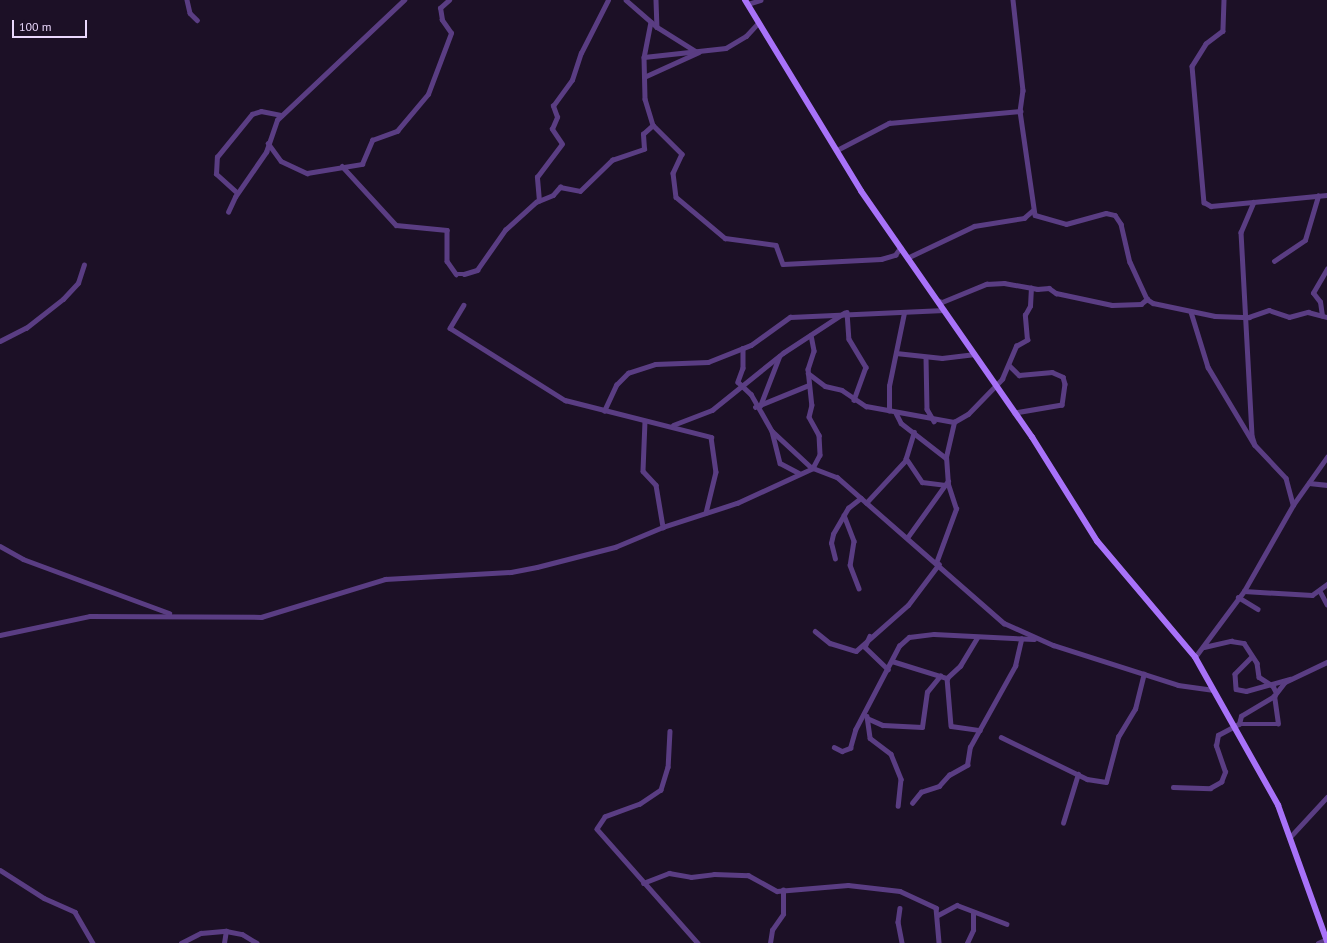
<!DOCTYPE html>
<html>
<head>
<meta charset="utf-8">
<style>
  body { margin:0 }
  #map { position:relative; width:1327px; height:943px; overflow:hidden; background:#1c1026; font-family:"PT Sans",sans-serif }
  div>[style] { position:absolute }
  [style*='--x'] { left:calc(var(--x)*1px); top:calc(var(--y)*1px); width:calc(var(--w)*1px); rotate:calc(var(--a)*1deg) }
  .street>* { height:4.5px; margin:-2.25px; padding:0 2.25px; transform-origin:2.25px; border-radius:2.25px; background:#5a3d83 }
  .secondary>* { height:6px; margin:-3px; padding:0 3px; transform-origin:3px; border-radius:3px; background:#a872f9 }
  span { translate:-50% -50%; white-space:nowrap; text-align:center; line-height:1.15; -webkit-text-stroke:3px #1c1026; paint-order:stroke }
  .scale { position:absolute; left:12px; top:20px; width:75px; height:18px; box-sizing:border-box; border:2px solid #ead7fd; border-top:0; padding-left:5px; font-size:12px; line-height:14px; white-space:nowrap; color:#ead7fd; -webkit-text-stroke:3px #1c1026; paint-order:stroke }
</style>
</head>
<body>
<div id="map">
  <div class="street">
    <div style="--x:187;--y:0;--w:13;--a:77"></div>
    <div style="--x:190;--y:13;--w:10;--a:45"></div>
    <div style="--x:626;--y:0;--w:41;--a:41.1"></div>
    <div style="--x:657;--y:27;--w:47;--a:32"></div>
    <div style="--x:656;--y:0;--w:27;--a:88"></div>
    <div style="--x:1013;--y:0;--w:91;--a:83.7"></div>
    <div style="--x:1023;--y:90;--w:21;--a:98"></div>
    <div style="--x:1020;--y:111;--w:105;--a:81.8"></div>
    <div style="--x:1035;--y:215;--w:32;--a:16"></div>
    <div style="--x:1066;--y:224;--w:41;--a:-15.4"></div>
    <div style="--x:1106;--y:213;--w:9;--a:13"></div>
    <div style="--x:1115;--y:215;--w:11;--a:56"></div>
    <div style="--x:1121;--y:224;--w:39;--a:77"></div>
    <div style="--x:1130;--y:262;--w:41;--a:65.3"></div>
    <div style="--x:1147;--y:299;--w:7;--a:34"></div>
    <div style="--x:1153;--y:303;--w:63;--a:11.8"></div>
    <div style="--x:1215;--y:316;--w:34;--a:2"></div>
    <div style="--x:1249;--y:317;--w:21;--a:-19"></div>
    <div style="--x:1269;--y:310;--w:21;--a:19"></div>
    <div style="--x:1289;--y:317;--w:20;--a:-15"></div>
    <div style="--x:1308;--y:312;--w:20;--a:15"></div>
    <div style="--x:1224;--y:0;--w:31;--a:92"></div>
    <div style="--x:1223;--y:31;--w:21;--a:143"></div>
    <div style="--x:1206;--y:44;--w:26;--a:122"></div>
    <div style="--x:1192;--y:66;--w:137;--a:85"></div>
    <div style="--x:1204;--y:202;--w:8;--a:30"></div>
    <div style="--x:1211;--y:206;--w:117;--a:-5.4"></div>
    <div style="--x:748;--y:4;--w:13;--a:-18"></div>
    <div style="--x:651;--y:22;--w:36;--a:101"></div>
    <div style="--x:644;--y:57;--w:42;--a:88.6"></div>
    <div style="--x:645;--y:99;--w:27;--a:73"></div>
    <div style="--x:653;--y:125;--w:41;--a:45"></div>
    <div style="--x:682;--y:154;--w:21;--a:115"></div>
    <div style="--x:673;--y:173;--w:24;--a:83"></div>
    <div style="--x:676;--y:197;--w:64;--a:39.9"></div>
    <div style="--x:725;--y:238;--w:51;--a:7.8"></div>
    <div style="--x:776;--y:245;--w:20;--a:70"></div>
    <div style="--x:783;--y:264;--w:98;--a:-2.9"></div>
    <div style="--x:881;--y:259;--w:15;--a:-16"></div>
    <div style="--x:895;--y:255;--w:9;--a:-54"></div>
    <div style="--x:644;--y:57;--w:82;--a:-6.3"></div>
    <div style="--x:726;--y:48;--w:23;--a:-31"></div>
    <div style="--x:746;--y:36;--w:18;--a:-47"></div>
    <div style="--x:644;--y:77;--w:60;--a:-24.4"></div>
    <div style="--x:268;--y:143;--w:22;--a:54"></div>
    <div style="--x:281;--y:161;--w:29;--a:25"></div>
    <div style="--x:307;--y:173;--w:56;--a:-9.3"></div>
    <div style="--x:362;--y:164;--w:26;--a:-67"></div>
    <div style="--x:372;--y:140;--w:27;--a:-20"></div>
    <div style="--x:397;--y:131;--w:48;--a:-50"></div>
    <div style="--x:428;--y:94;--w:65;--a:-69.3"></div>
    <div style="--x:451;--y:33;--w:16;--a:-125"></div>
    <div style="--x:442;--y:20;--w:12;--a:-99"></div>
    <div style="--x:440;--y:8;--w:12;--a:-42"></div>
    <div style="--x:837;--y:150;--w:59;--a:-27.4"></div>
    <div style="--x:889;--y:123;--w:132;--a:-5.2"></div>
    <div style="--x:342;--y:166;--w:80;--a:47.5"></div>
    <div style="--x:396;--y:225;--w:51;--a:5.6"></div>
    <div style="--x:447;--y:230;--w:31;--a:90"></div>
    <div style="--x:447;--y:261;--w:16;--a:55"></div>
    <div style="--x:456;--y:274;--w:8;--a:0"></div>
    <div style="--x:464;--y:274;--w:14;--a:-17"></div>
    <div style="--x:477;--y:270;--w:49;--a:-55"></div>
    <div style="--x:505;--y:230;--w:42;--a:-42.1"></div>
    <div style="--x:536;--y:202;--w:18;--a:-22"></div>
    <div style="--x:553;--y:195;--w:11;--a:-49"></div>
    <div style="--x:560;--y:187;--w:20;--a:11"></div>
    <div style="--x:580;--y:191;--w:45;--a:-44.1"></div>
    <div style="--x:612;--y:160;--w:34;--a:-19"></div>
    <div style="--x:644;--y:149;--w:15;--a:-94"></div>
    <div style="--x:643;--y:134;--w:13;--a:-42"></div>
    <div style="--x:237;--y:193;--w:28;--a:-138"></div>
    <div style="--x:216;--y:174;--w:17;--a:-87"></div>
    <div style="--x:217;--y:157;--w:55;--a:-50.9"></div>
    <div style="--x:252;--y:114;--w:9;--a:-18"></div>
    <div style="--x:261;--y:111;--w:21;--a:11"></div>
    <div style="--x:539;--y:201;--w:24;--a:-95"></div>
    <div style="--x:537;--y:177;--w:41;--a:-52.9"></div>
    <div style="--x:562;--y:144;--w:18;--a:-124"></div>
    <div style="--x:552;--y:129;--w:13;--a:-67"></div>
    <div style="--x:557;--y:117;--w:12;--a:-110"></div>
    <div style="--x:553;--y:106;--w:32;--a:-54"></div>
    <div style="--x:572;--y:80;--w:28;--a:-72"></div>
    <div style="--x:581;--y:53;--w:59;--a:-63"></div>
    <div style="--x:1254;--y:202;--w:33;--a:113"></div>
    <div style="--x:1241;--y:232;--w:204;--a:86.9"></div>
    <div style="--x:1252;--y:436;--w:9;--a:72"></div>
    <div style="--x:1255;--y:445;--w:45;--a:46.8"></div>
    <div style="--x:1286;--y:478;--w:28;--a:75"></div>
    <div style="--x:228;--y:212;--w:17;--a:-65"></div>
    <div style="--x:235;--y:197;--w:55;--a:-55.4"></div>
    <div style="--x:266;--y:152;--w:34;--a:-71"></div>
    <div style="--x:277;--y:120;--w:175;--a:-43.4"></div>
    <div style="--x:907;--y:258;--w:74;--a:-25.5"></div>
    <div style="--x:974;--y:226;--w:51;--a:-9.1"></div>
    <div style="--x:1024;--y:218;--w:11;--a:-41"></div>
    <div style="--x:1274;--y:261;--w:37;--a:-34"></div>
    <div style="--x:1305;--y:240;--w:46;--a:-73.5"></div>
    <div style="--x:937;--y:300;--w:5;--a:22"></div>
    <div style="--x:942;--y:302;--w:48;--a:-22.2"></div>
    <div style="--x:986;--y:284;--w:18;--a:-3"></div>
    <div style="--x:1004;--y:283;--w:34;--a:10"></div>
    <div style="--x:1037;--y:289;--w:12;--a:-5"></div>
    <div style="--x:1049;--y:288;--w:9;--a:36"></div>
    <div style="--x:1056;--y:293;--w:57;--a:12.1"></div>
    <div style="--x:1112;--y:305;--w:29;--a:-2"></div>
    <div style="--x:1141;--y:304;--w:8;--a:-40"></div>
    <div style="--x:464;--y:305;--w:27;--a:121"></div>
    <div style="--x:450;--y:328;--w:136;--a:32.1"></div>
    <div style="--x:565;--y:400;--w:151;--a:14.2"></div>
    <div style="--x:711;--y:437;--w:35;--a:82"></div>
    <div style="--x:716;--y:472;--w:42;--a:103.7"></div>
    <div style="--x:847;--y:312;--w:27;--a:86"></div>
    <div style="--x:849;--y:339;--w:33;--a:59"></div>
    <div style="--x:866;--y:367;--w:35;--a:110"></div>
    <div style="--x:1191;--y:312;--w:58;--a:72.8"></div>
    <div style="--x:1208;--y:367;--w:90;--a:59.1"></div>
    <div style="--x:1322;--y:316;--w:14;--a:-98"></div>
    <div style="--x:1320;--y:302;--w:11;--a:-128"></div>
    <div style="--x:1313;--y:293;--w:28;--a:-60"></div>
    <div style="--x:811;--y:335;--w:16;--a:79"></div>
    <div style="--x:814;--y:351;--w:19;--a:108"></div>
    <div style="--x:808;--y:369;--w:36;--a:84"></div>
    <div style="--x:812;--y:405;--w:12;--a:104"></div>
    <div style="--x:809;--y:417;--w:21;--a:61"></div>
    <div style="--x:819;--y:435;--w:20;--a:87"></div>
    <div style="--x:820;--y:455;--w:15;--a:118"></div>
    <div style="--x:0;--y:341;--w:29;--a:-27"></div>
    <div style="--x:26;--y:328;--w:47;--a:-38.1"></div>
    <div style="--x:63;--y:299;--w:22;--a:-47"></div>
    <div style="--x:78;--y:283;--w:19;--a:-72"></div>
    <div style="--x:743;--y:348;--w:20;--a:90"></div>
    <div style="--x:743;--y:368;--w:15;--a:110"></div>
    <div style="--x:738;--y:382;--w:18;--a:43"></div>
    <div style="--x:751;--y:394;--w:43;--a:60.4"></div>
    <div style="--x:772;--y:431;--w:54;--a:42.8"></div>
    <div style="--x:896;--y:353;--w:46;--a:6.2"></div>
    <div style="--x:942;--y:358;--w:31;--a:-7"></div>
    <div style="--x:926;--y:357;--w:52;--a:88.9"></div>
    <div style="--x:927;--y:409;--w:14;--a:60"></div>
    <div style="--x:1010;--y:366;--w:13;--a:45"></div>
    <div style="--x:1019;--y:375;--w:33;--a:-5"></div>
    <div style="--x:1052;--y:372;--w:12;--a:24"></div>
    <div style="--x:1063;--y:377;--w:7;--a:74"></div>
    <div style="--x:1065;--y:384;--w:21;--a:98"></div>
    <div style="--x:1062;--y:405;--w:48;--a:170.3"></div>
    <div style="--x:808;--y:373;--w:21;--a:37"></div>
    <div style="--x:825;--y:386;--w:17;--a:13"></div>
    <div style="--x:842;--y:390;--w:29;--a:34"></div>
    <div style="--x:866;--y:406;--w:89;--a:10.3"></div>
    <div style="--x:954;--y:422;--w:16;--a:-30"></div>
    <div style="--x:968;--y:414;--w:49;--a:-45.8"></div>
    <div style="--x:1002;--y:379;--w:36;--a:-67"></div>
    <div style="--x:1016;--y:346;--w:13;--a:-29"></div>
    <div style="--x:1027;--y:340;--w:25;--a:-95"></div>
    <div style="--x:1025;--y:315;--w:10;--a:-61"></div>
    <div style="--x:1030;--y:306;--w:18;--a:-87"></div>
    <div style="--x:760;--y:406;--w:53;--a:-68.8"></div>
    <div style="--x:755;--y:407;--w:58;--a:-22.2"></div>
    <div style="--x:604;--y:411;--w:29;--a:-65"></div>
    <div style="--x:616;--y:385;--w:17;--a:-45"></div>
    <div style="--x:628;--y:373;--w:28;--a:-18"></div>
    <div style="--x:655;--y:364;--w:53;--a:-2.2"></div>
    <div style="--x:708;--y:362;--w:46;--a:-21.6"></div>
    <div style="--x:751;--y:345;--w:48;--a:-35.7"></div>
    <div style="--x:790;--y:317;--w:154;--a:-2.6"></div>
    <div style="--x:889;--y:411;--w:25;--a:-90"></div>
    <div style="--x:889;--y:386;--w:75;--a:-78.4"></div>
    <div style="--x:896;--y:413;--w:11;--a:63"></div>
    <div style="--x:901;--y:423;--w:57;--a:37.9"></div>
    <div style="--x:645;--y:421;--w:50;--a:92.3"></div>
    <div style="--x:643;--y:471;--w:19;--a:47"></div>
    <div style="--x:656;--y:485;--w:43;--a:80.5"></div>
    <div style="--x:673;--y:425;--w:42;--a:-21"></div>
    <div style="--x:712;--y:410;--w:91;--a:-38.8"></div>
    <div style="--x:783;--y:353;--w:73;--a:-33.3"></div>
    <div style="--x:772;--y:431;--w:33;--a:76"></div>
    <div style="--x:780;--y:463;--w:21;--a:28"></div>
    <div style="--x:906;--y:458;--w:29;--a:56"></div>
    <div style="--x:922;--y:482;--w:23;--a:7"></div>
    <div style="--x:1309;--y:483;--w:18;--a:6"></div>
    <div style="--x:866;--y:503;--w:57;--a:-47.1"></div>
    <div style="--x:905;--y:461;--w:30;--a:-73"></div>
    <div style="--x:844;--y:515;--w:28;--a:69"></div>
    <div style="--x:854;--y:541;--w:24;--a:99"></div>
    <div style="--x:850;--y:565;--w:25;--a:69"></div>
    <div style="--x:907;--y:538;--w:70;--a:-54.3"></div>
    <div style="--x:0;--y:546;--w:26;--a:29"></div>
    <div style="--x:23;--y:559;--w:156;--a:20.3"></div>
    <div style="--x:835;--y:559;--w:16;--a:-104"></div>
    <div style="--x:831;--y:543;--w:9;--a:-77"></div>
    <div style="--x:833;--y:534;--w:30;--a:-60"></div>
    <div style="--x:848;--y:508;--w:16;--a:-38"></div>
    <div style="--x:936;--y:563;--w:58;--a:-69.7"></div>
    <div style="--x:956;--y:509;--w:25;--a:-108"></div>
    <div style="--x:948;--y:485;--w:28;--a:-94"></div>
    <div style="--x:946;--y:457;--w:36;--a:-77"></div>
    <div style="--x:1244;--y:591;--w:68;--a:3.4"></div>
    <div style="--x:1312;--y:595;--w:19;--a:-36"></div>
    <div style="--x:1320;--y:591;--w:15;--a:62"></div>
    <div style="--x:1238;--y:597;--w:23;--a:31"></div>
    <div style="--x:815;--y:631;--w:19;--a:39"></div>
    <div style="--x:830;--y:643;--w:27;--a:17"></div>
    <div style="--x:856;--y:651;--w:69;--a:-41.5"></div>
    <div style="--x:908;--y:605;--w:51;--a:-52.9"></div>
    <div style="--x:0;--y:635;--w:92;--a:-11.9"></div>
    <div style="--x:90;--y:616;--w:171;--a:0.3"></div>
    <div style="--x:261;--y:617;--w:130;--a:-17"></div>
    <div style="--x:385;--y:579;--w:126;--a:-3.2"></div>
    <div style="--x:511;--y:572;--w:26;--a:-11"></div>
    <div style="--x:537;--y:567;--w:81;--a:-14.4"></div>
    <div style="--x:615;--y:547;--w:52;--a:-22.6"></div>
    <div style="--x:663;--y:527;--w:78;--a:-18"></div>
    <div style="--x:737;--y:503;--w:84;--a:-24.7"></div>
    <div style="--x:813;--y:468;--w:26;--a:21"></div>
    <div style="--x:837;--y:477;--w:222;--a:41.2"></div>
    <div style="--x:1004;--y:623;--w:54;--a:24.2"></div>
    <div style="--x:1053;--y:645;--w:131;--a:17.7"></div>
    <div style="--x:1178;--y:685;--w:34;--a:8"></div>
    <div style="--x:870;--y:636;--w:12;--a:114"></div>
    <div style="--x:865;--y:647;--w:32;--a:44"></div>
    <div style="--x:1204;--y:647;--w:28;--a:-13"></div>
    <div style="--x:1231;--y:641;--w:13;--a:9"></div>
    <div style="--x:1244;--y:643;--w:24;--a:57"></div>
    <div style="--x:1257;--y:663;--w:14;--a:82"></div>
    <div style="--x:1259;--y:677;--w:17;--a:33"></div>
    <div style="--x:1273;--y:686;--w:7;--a:63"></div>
    <div style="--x:1195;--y:657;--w:82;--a:-53.4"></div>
    <div style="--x:1244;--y:591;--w:99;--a:-60.3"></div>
    <div style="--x:1293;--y:505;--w:59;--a:-54.7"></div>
    <div style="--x:1252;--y:657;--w:24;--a:135"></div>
    <div style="--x:1235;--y:674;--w:15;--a:86"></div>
    <div style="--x:1236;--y:689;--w:10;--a:11"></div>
    <div style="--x:1246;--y:691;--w:46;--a:-15.3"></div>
    <div style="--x:892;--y:661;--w:58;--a:17.2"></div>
    <div style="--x:947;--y:678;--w:48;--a:85.2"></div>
    <div style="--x:951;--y:726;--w:29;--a:8"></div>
    <div style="--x:947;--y:678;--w:18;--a:-43"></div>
    <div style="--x:960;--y:666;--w:33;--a:-59"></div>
    <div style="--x:867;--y:716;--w:22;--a:82"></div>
    <div style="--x:870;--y:738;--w:26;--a:37"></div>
    <div style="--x:891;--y:754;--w:27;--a:68"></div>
    <div style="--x:901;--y:779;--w:27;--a:96"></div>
    <div style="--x:867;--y:718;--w:17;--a:24"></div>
    <div style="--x:883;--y:725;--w:39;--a:3"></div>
    <div style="--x:922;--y:727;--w:35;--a:-82"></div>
    <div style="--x:927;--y:692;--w:21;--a:-51"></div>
    <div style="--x:1239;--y:724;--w:39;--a:0"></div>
    <div style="--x:1278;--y:724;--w:28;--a:-98"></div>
    <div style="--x:670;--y:731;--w:36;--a:93"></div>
    <div style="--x:668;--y:767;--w:24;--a:107"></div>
    <div style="--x:661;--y:790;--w:25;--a:146"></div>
    <div style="--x:640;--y:804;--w:37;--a:160"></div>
    <div style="--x:605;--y:817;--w:14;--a:124"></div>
    <div style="--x:597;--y:829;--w:152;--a:48.5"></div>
    <div style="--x:1001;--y:737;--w:96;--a:26"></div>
    <div style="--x:1087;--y:779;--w:19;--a:9"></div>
    <div style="--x:1106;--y:782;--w:47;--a:-75.1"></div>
    <div style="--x:1118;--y:737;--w:33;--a:-59"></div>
    <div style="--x:1135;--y:709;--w:36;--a:-76"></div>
    <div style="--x:834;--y:747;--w:9;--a:27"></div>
    <div style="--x:842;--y:751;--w:9;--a:-21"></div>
    <div style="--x:850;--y:748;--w:19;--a:-74"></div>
    <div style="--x:855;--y:730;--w:95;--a:-62.4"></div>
    <div style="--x:899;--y:646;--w:13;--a:-42"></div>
    <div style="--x:909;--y:637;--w:25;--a:-7"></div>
    <div style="--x:934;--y:634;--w:100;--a:2.9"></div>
    <div style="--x:1173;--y:787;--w:37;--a:2"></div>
    <div style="--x:1210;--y:788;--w:13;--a:-29"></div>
    <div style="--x:1221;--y:782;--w:11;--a:-68"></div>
    <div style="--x:1225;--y:772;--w:28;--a:-109"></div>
    <div style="--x:1216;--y:746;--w:11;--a:-80"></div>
    <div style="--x:1218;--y:735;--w:24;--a:-28"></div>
    <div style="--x:1239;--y:724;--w:8;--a:-76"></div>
    <div style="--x:1241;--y:716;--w:39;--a:-31"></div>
    <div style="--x:1274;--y:696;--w:18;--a:-52"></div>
    <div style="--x:1285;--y:682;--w:47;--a:-25.5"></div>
    <div style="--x:912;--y:803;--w:14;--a:-51"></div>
    <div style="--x:921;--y:792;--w:19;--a:-18"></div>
    <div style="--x:939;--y:786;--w:15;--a:-48"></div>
    <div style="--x:949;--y:775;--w:21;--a:-29"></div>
    <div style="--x:967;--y:765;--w:18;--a:-81"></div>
    <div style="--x:970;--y:747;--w:93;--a:-60.9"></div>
    <div style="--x:1015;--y:666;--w:28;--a:-77"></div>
    <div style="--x:1063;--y:823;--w:51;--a:-73"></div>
    <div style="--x:1291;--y:836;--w:53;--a:-47.3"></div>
    <div style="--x:0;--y:870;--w:52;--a:32.5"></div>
    <div style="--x:44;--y:898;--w:34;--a:24"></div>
    <div style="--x:75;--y:912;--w:36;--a:60"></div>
    <div style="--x:643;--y:883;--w:28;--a:-21"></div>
    <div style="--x:669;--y:873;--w:22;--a:10"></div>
    <div style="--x:691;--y:877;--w:23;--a:-7"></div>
    <div style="--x:714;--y:874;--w:34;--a:2"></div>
    <div style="--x:748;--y:875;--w:33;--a:29"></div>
    <div style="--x:777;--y:891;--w:71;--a:-4.8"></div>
    <div style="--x:848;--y:885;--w:52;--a:6.6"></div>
    <div style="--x:900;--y:891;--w:40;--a:25"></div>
    <div style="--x:936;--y:908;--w:35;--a:85"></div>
    <div style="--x:900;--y:908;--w:14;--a:98"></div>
    <div style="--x:898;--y:922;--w:21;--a:79"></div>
    <div style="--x:938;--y:915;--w:21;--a:-28"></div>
    <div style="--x:957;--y:905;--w:53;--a:20.8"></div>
    <div style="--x:181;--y:943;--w:22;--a:-27"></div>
    <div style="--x:201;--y:933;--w:25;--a:-5"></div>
    <div style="--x:226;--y:931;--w:16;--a:11"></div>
    <div style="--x:242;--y:934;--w:17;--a:31"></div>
    <div style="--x:224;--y:943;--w:12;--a:-81"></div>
    <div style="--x:770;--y:943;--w:13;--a:-81"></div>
    <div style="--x:772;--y:930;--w:19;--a:-55"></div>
    <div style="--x:783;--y:914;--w:24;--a:-90"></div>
    <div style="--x:967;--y:943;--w:14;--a:-65"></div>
    <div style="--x:973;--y:930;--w:17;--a:-90"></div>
    <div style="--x:1318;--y:943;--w:10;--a:-24"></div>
  </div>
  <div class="secondary">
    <div style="--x:745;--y:0;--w:223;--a:58.7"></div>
    <div style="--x:861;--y:191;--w:300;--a:55.2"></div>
    <div style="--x:1032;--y:437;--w:123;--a:58"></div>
    <div style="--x:1097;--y:541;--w:152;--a:49.8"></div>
    <div style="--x:1195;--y:657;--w:170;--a:60.7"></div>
    <div style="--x:1278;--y:805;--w:145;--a:70.2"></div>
  </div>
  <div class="scale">100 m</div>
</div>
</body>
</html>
